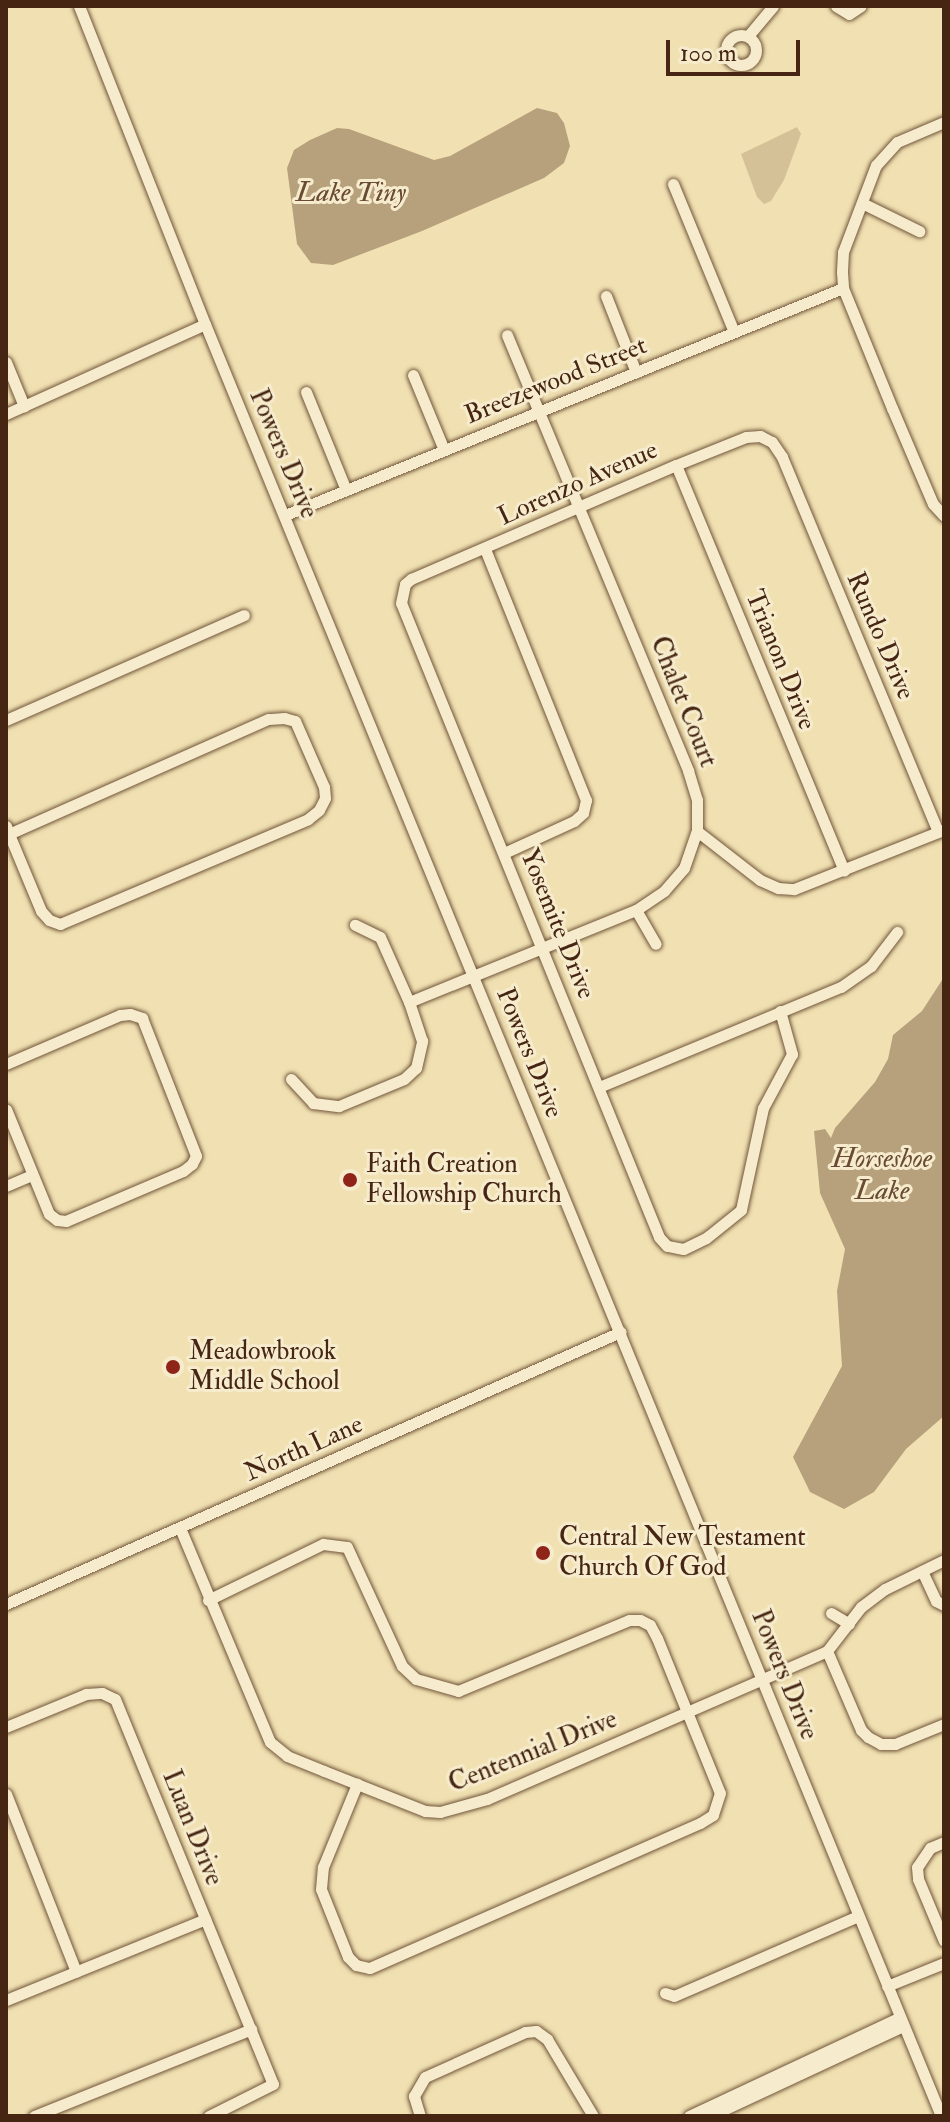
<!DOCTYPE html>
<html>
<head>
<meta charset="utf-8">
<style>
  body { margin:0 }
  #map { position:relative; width:950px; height:2122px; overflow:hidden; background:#f1e1b2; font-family:"IM FELL Double Pica",serif }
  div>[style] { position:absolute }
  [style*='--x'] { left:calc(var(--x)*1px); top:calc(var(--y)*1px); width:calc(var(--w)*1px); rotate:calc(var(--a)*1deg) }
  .green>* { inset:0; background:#d4c197 }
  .water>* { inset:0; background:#b7a17c }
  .roads { filter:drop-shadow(0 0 2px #71553a) drop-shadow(0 0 2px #71553a) }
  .minor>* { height:11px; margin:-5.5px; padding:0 5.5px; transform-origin:5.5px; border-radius:5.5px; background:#f6eccd }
  .minor>.ring { margin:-5.5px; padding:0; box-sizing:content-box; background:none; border:11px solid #f6eccd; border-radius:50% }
  .dots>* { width:22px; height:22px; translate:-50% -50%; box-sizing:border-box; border:4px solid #f6eccd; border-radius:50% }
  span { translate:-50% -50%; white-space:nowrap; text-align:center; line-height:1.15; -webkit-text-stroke:6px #f6eccd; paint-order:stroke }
  .street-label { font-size:26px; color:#462612 }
  .poi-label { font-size:26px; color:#462612 }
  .left { translate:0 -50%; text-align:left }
  .water-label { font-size:28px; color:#684b32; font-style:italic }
  .frame { position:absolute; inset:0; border:8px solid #462612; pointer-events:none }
  .scale { position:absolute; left:666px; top:40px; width:134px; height:36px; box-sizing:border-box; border:4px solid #462612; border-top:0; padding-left:10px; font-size:24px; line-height:28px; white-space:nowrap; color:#462612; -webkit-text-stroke:6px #f6eccd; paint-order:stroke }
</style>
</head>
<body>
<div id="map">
  <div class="green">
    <div style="clip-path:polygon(797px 127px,801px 134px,784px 180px,771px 201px,764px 204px,757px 197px,741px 154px)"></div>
  </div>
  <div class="water">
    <div style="clip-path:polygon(537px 108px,557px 113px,564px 123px,570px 146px,564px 163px,544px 178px,422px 231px,333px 265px,311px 263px,297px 244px,287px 168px,294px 150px,310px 140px,337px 128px,349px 129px,434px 160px,450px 156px)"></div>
    <div style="clip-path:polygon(944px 977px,944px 1416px,906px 1449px,874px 1492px,844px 1509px,810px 1492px,793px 1457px,842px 1366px,837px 1291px,845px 1249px,820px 1193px,814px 1131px,825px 1129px,831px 1138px,835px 1128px,875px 1082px,888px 1059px,893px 1035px,922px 1011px)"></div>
  </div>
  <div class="roads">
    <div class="minor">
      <div style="--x:79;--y:6;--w:342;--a:68.4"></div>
      <div style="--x:205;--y:324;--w:1937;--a:67.67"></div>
      <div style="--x:836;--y:6;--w:15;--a:32"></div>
      <div style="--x:849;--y:14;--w:14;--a:-34"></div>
      <div class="ring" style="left:726px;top:35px;width:19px;height:19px"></div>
      <div style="--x:748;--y:36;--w:39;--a:-50"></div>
      <div style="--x:944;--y:122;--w:51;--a:156.9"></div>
      <div style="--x:897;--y:142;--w:31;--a:132"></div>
      <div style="--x:876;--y:165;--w:93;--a:110.8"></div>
      <div style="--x:843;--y:252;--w:20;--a:93"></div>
      <div style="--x:842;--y:272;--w:16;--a:86"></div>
      <div style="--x:843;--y:288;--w:130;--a:67.8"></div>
      <div style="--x:892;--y:408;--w:104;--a:66.9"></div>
      <div style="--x:933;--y:504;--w:16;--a:47"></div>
      <div style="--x:673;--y:184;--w:160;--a:67.6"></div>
      <div style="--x:862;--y:203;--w:64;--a:26.2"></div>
      <div style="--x:606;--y:296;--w:82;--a:68.5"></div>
      <div style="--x:6;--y:362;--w:48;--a:67.8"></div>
      <div style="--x:413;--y:375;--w:81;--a:67.5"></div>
      <div style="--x:306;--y:392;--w:106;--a:67.8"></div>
      <div style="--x:6;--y:414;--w:218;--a:-24.3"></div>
      <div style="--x:676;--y:465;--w:439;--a:67.5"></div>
      <div style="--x:285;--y:515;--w:602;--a:-22.14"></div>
      <div style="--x:485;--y:549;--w:271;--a:68.1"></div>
      <div style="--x:586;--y:800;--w:13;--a:103"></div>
      <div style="--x:583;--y:813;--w:12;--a:138"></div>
      <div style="--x:574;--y:821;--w:77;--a:155.4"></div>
      <div style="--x:6;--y:720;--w:260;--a:-23.8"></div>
      <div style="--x:6;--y:826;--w:9;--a:69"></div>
      <div style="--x:9;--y:834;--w:83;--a:67.4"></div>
      <div style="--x:41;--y:911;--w:12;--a:48"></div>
      <div style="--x:49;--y:920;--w:12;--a:20"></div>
      <div style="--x:60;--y:924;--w:269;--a:-22.9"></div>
      <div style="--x:308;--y:819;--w:14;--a:-39"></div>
      <div style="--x:319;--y:810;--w:13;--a:-63"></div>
      <div style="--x:325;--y:798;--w:11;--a:-95"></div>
      <div style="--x:324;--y:787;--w:72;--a:-113.7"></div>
      <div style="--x:295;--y:721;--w:11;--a:-165"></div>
      <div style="--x:284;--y:718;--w:16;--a:176"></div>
      <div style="--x:268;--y:719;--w:283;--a:156.1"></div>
      <div style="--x:9;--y:834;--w:3;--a:162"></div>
      <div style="--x:697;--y:831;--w:80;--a:37.9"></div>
      <div style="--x:760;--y:880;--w:20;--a:24"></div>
      <div style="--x:778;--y:888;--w:16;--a:4"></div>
      <div style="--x:794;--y:889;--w:160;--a:-21.6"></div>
      <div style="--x:636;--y:910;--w:39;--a:60"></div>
      <div style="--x:409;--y:1002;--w:245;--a:-22.1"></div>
      <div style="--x:636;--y:910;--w:34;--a:-34"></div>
      <div style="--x:664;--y:891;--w:30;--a:-49"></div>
      <div style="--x:684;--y:868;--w:39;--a:-71"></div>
      <div style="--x:697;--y:831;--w:31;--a:-90"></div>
      <div style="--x:697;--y:800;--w:31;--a:-107"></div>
      <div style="--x:688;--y:770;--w:471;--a:-112.6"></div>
      <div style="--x:780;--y:1011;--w:45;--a:74.4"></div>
      <div style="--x:792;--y:1054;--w:61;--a:118.2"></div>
      <div style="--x:763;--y:1108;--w:104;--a:102.2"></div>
      <div style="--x:741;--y:1210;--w:45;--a:141.3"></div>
      <div style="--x:706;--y:1238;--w:25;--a:154"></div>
      <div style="--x:683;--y:1249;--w:16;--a:-169"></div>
      <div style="--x:667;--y:1246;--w:12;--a:-132"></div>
      <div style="--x:659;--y:1237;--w:684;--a:-112.14"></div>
      <div style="--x:401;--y:603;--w:19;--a:-78"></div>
      <div style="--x:405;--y:584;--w:8;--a:-40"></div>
      <div style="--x:411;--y:579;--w:288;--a:-23.3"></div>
      <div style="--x:676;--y:465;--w:75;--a:-21.8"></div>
      <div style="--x:746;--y:437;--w:14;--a:-4"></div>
      <div style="--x:760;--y:436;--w:13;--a:27"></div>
      <div style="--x:772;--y:442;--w:18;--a:56"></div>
      <div style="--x:782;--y:457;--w:406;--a:67.4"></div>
      <div style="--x:6;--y:1064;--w:124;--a:-23.3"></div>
      <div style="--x:120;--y:1015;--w:10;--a:-6"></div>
      <div style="--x:130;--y:1014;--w:13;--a:18"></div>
      <div style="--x:142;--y:1018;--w:148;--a:68.6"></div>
      <div style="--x:196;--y:1156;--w:9;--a:117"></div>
      <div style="--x:192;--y:1164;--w:11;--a:142"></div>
      <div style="--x:183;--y:1171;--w:127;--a:156.9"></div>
      <div style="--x:66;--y:1221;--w:9;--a:-174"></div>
      <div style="--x:57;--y:1220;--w:10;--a:-143"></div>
      <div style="--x:49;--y:1214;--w:113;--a:-112.3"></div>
      <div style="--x:291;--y:1079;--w:33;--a:47"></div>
      <div style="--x:313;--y:1103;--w:26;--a:7"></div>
      <div style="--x:339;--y:1106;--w:70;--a:-22.6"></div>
      <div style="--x:404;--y:1079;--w:16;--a:-43"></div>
      <div style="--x:416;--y:1068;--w:28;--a:-77"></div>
      <div style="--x:422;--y:1041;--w:41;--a:-108.4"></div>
      <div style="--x:409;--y:1002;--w:71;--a:-114"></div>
      <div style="--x:380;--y:937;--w:28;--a:-154"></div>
      <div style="--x:599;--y:1087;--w:262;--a:-22.5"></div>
      <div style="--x:841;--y:987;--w:37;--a:-35"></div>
      <div style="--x:871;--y:966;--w:43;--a:-52.6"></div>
      <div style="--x:6;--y:1186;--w:28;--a:-23"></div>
      <div style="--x:180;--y:1528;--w:232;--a:67.2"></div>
      <div style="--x:270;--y:1742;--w:22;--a:39"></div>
      <div style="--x:287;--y:1756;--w:40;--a:22"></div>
      <div style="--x:324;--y:1771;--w:109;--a:21.6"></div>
      <div style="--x:425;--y:1811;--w:15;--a:4"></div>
      <div style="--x:440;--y:1812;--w:49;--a:-15.5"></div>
      <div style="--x:487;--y:1799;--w:371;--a:-23.5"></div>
      <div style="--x:827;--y:1651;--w:56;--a:-52.3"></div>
      <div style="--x:861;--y:1607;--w:30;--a:-37"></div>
      <div style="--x:885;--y:1589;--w:66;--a:-26.2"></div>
      <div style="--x:922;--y:1571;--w:33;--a:65"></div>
      <div style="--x:936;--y:1601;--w:9;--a:27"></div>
      <div style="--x:208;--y:1600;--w:128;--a:-26"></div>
      <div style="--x:323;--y:1544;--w:24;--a:7"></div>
      <div style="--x:347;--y:1547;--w:131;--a:65.2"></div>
      <div style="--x:402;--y:1666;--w:19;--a:43"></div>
      <div style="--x:416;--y:1679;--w:44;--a:15.9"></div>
      <div style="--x:458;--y:1691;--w:185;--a:-22.5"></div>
      <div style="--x:629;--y:1620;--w:11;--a:0"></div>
      <div style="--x:640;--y:1620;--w:11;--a:27"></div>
      <div style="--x:650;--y:1625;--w:15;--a:62"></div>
      <div style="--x:657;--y:1638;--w:167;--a:67.9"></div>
      <div style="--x:720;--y:1793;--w:23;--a:108"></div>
      <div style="--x:713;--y:1815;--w:15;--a:148"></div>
      <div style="--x:700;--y:1823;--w:361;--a:156.3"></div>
      <div style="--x:369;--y:1968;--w:13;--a:-167"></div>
      <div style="--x:356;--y:1965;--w:11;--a:-135"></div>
      <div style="--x:348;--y:1957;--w:73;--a:-111.7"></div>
      <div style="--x:321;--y:1889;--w:22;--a:-85"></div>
      <div style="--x:323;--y:1867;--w:90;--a:-67.7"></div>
      <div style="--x:6;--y:1604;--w:672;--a:-23.89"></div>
      <div style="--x:831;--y:1613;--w:21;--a:31"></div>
      <div style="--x:827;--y:1651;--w:86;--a:66.7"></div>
      <div style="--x:861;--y:1730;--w:10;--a:45"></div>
      <div style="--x:868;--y:1737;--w:15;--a:28"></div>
      <div style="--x:881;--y:1744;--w:14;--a:0"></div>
      <div style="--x:895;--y:1744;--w:53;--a:-22.2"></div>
      <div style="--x:6;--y:1727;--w:87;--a:-22.4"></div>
      <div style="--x:86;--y:1694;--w:16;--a:-4"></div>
      <div style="--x:102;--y:1693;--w:14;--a:25"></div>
      <div style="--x:115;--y:1699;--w:416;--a:67.7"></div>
      <div style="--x:273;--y:2084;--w:72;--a:153.4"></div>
      <div style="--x:6;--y:1794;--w:191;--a:68.5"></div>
      <div style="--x:944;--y:1842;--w:15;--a:157"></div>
      <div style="--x:930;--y:1848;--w:23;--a:124"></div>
      <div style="--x:917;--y:1867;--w:12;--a:85"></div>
      <div style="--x:918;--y:1879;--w:67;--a:67.2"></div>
      <div style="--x:887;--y:1986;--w:61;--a:-22"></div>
      <div style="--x:665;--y:1993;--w:9;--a:18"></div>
      <div style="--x:674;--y:1996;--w:201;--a:-23.5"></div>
      <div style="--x:6;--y:2000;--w:215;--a:-22.1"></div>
      <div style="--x:34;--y:2116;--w:234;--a:-21.8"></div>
      <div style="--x:420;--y:2116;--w:21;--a:-107"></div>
      <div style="--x:414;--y:2096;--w:22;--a:-60"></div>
      <div style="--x:425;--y:2077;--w:110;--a:-24.2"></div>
      <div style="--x:525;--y:2032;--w:11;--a:-5"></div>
      <div style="--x:536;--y:2031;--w:14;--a:36"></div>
      <div style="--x:547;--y:2039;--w:90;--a:59.1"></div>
      <div style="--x:689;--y:2116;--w:233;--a:-25.1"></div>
      <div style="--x:710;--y:2116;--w:213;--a:-25"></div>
    </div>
  </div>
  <div class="dots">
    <div style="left:350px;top:1180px;background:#8f2418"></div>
    <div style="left:173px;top:1367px;background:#8f2418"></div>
    <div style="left:543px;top:1553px;background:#8f2418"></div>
  </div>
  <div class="street-label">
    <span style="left:556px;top:381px;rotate:-22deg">Breezewood Street</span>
    <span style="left:283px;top:454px;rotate:67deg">Powers Drive</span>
    <span style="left:578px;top:484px;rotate:-24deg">Lorenzo Avenue</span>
    <span style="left:880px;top:636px;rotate:67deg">Rundo Drive</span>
    <span style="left:780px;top:660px;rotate:68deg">Trianon Drive</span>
    <span style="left:683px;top:702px;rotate:68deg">Chalet Court</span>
    <span style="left:557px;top:924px;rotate:68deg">Yosemite Drive</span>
    <span style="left:529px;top:1053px;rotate:68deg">Powers Drive</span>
    <span style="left:304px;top:1449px;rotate:-24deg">North Lane</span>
    <span style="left:784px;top:1675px;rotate:68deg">Powers Drive</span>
    <span style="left:533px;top:1752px;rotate:-22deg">Centennial Drive</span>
    <span style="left:192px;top:1828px;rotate:68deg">Luan Drive</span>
  </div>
  <div class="poi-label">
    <span class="left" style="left:366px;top:1180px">Faith Creation<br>Fellowship Church</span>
    <span class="left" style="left:189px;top:1367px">Meadowbrook<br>Middle School</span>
    <span class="left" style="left:559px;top:1553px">Central New Testament<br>Church Of God</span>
  </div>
  <div class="water-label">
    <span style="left:351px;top:193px">Lake Tiny</span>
    <span style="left:882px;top:1175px">Horseshoe<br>Lake</span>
  </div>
  <div class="frame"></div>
  <div class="scale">100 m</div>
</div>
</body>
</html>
